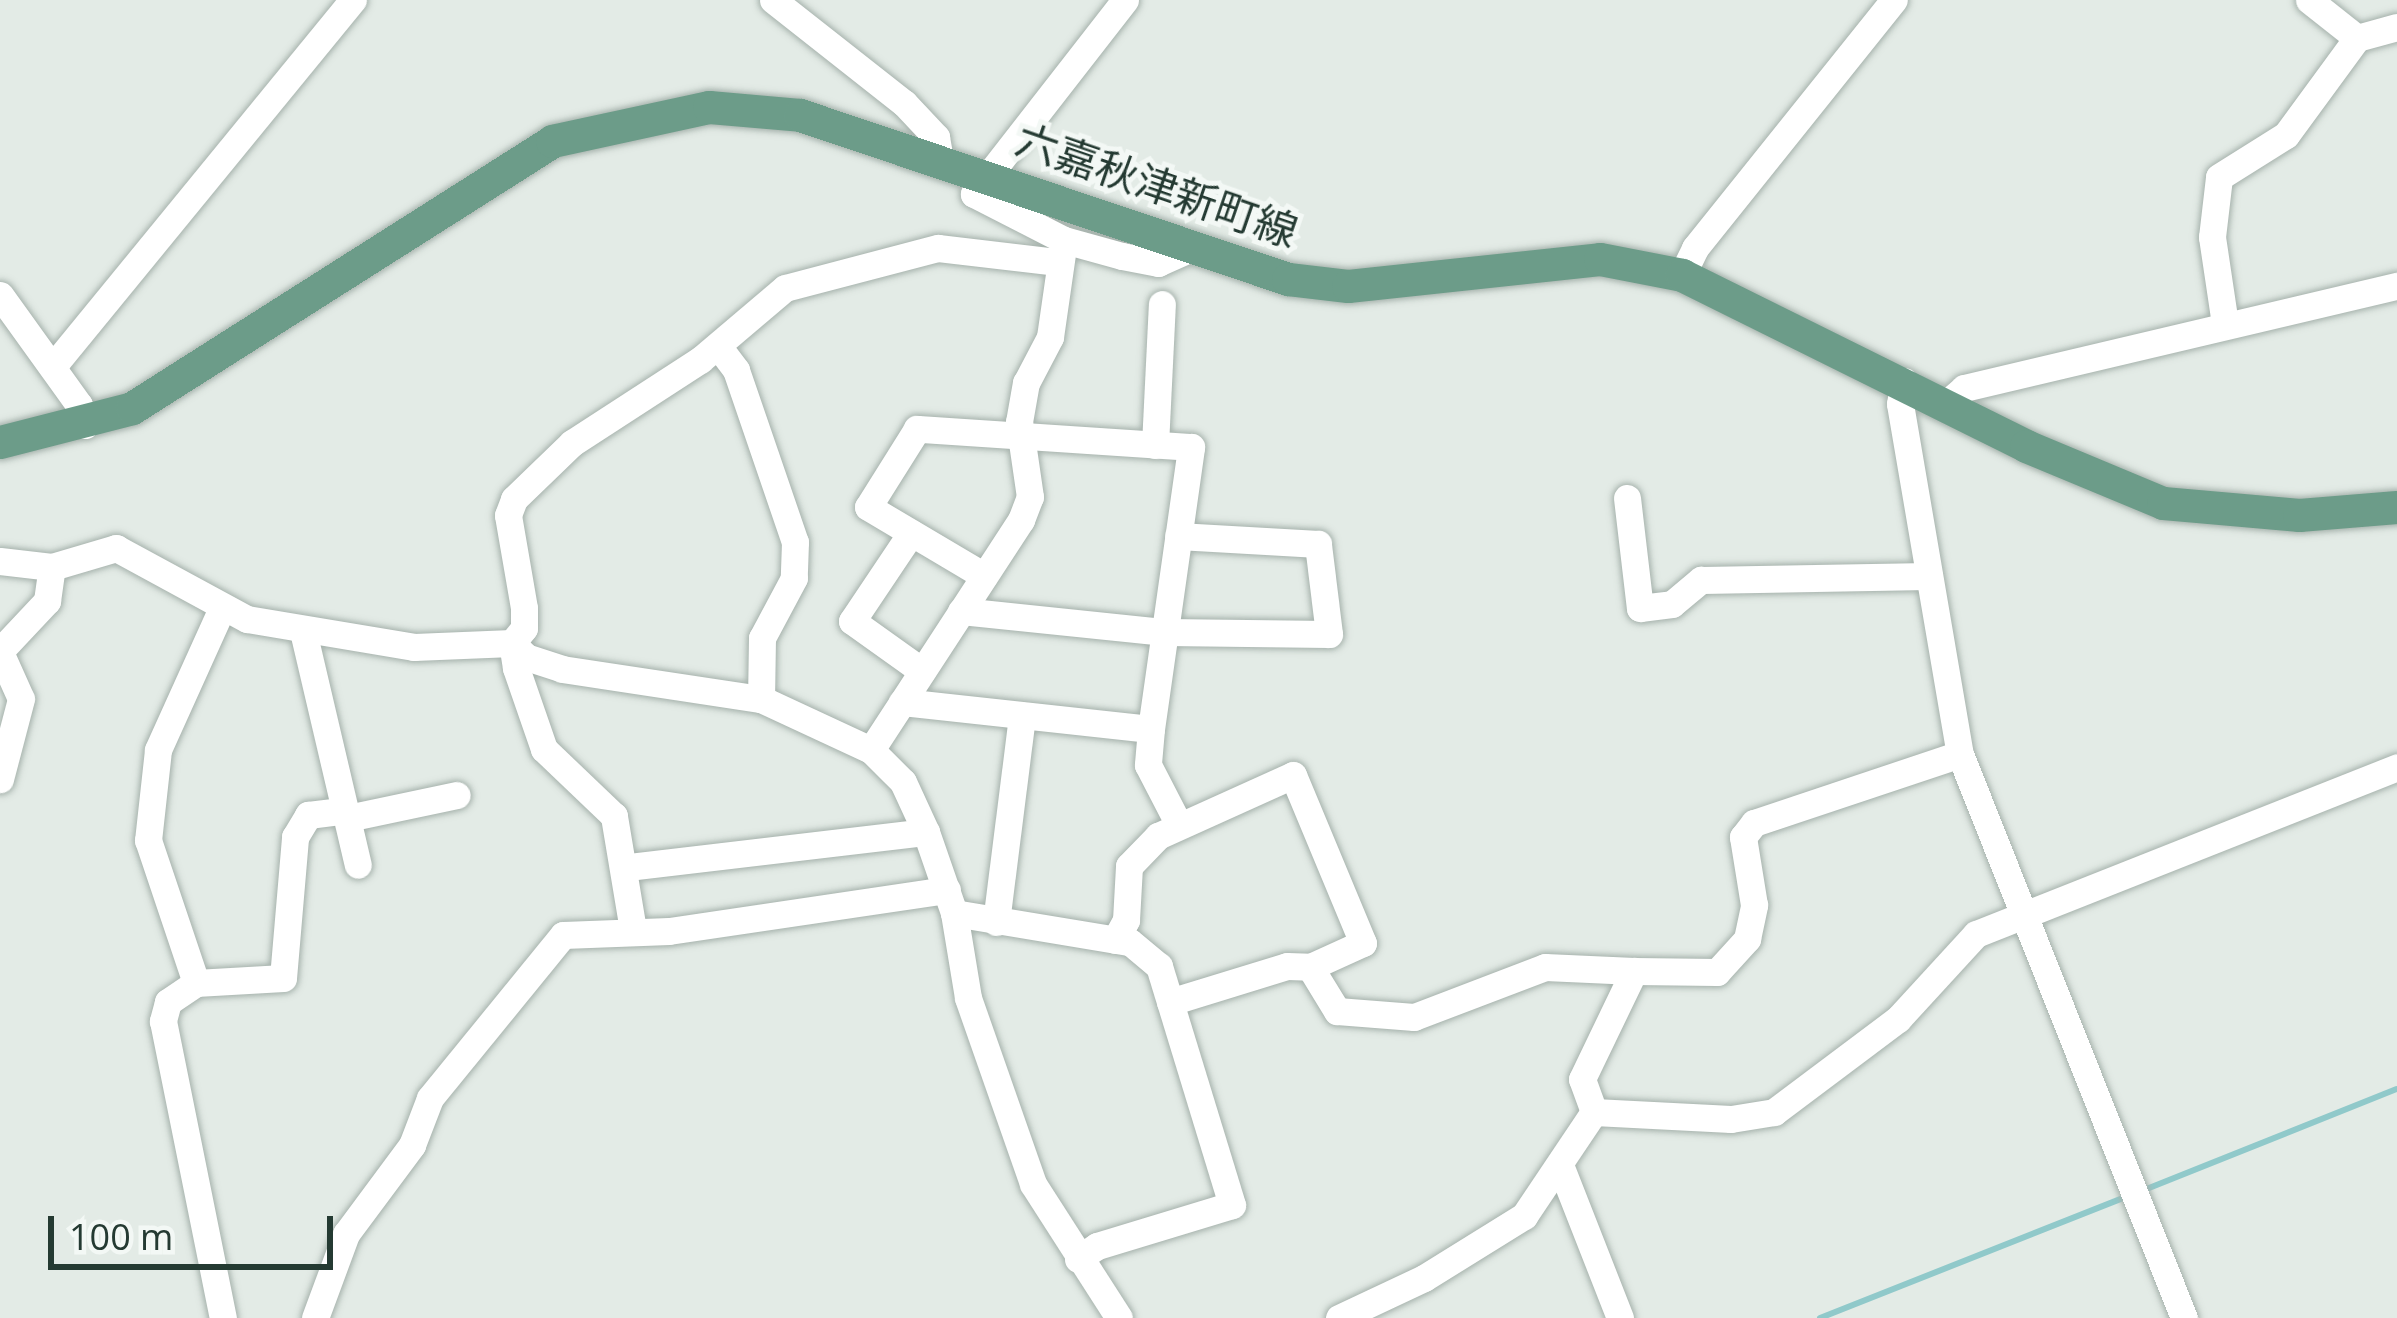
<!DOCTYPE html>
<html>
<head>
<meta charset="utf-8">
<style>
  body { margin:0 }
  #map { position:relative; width:2397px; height:1318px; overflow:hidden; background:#e3ebe6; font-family:"Open Sans","Noto Sans JP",sans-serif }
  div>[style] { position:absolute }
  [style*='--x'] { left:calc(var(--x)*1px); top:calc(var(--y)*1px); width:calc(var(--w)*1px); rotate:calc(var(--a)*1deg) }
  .stream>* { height:6px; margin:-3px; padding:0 3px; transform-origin:3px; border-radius:3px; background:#90c9ca }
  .roads { filter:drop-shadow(0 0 3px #a6b2ac) drop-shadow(0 0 3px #a6b2ac) }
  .minor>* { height:27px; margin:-13.5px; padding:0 13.5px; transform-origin:13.5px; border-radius:13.5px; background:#fff }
  .major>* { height:33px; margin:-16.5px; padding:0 16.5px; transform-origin:16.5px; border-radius:16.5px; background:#6c9c89 }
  span { translate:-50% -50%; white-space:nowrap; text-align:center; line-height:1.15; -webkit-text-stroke:10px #f3f8f5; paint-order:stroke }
  .street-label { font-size:42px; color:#243a32 }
  .scale { position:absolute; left:48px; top:1216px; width:285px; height:54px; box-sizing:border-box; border:6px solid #243a32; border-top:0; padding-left:15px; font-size:36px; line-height:42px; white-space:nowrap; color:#243a32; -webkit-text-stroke:9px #f3f8f5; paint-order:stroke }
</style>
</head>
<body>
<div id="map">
  <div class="stream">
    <div style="--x:2144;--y:1190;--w:272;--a:-21.8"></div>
    <div style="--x:1820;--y:1318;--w:329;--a:-21.6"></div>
  </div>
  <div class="roads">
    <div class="minor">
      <div style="--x:773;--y:0;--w:167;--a:38.2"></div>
      <div style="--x:904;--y:103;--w:47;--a:46.7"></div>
      <div style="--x:936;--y:137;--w:22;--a:80"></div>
      <div style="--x:1125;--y:0;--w:246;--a:127.9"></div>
      <div style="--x:974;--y:194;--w:101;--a:27.1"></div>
      <div style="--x:1064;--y:240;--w:60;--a:15.4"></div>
      <div style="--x:1122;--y:256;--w:37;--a:11"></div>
      <div style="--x:1158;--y:263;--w:32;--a:-24"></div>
      <div style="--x:2309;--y:0;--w:61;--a:38.4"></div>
      <div style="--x:1682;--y:275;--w:30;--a:-64"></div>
      <div style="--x:1695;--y:248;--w:318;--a:-51.3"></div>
      <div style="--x:0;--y:295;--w:135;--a:54.3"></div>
      <div style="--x:79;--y:405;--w:21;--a:73"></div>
      <div style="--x:2225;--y:324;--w:88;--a:-98.5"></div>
      <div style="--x:2212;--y:237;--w:60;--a:-83.3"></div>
      <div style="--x:2219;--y:177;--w:79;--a:-32.1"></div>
      <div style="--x:2286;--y:135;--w:120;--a:-53.8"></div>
      <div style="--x:2357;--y:38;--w:41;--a:-15.4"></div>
      <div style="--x:718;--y:346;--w:30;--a:53"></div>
      <div style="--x:736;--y:370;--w:182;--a:71.1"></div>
      <div style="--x:795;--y:542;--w:36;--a:92"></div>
      <div style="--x:794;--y:578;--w:68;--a:118.1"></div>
      <div style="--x:762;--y:638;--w:61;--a:90.9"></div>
      <div style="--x:54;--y:365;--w:472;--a:-50.7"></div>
      <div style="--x:1904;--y:381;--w:23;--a:100"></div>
      <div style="--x:1900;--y:404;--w:355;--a:80.3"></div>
      <div style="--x:1960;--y:754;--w:607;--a:68.34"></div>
      <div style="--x:1947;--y:403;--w:23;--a:-41"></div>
      <div style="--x:1964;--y:388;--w:445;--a:-13.3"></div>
      <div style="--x:1155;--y:445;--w:141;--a:-87.2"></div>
      <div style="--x:1627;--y:498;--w:111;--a:83.3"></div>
      <div style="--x:1640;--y:608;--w:32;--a:-7"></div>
      <div style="--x:1672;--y:604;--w:38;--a:-40"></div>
      <div style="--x:1701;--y:580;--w:228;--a:-1"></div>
      <div style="--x:911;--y:533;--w:106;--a:123.8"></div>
      <div style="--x:852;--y:621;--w:86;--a:35.5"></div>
      <div style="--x:0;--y:561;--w:52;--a:6.6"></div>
      <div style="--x:52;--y:567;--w:67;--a:-16.5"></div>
      <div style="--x:116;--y:548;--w:149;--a:28.5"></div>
      <div style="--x:247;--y:619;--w:169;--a:9.5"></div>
      <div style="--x:414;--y:647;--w:98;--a:-2.3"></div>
      <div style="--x:512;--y:643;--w:20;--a:45"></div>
      <div style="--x:526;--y:657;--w:38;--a:18"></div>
      <div style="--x:562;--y:669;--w:201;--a:8.6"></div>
      <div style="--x:761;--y:699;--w:121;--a:24.9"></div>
      <div style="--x:871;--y:750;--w:45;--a:45"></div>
      <div style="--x:903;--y:782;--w:55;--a:65.3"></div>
      <div style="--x:926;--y:832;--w:86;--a:70.9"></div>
      <div style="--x:954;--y:913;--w:86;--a:80.6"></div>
      <div style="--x:968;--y:998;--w:197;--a:70.7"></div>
      <div style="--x:1033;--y:1184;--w:159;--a:57.3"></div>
      <div style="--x:222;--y:608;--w:156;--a:114.3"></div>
      <div style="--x:158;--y:750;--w:91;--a:96.3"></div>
      <div style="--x:148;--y:840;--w:151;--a:71.4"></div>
      <div style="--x:196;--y:983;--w:34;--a:146"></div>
      <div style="--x:168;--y:1002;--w:20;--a:105"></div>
      <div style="--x:163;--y:1021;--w:303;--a:78.6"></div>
      <div style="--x:961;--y:611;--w:205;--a:5.9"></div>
      <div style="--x:1165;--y:632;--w:164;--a:0.7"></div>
      <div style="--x:1329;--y:634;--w:91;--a:-97"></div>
      <div style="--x:1318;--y:544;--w:140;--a:-176.7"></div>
      <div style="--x:303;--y:631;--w:240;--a:76.8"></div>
      <div style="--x:0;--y:651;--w:69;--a:-46.8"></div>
      <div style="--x:47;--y:601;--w:34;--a:-82"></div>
      <div style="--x:0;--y:652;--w:51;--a:65.9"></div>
      <div style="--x:21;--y:699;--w:83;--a:104.7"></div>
      <div style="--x:902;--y:702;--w:250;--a:6.2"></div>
      <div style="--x:1151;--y:729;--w:285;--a:-81.9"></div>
      <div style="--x:1191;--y:447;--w:275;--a:-176.2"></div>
      <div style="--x:917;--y:429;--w:92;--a:122.1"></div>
      <div style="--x:868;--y:507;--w:135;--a:30.7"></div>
      <div style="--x:1151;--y:729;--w:36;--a:95"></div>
      <div style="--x:1148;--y:765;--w:68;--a:62.7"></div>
      <div style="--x:871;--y:750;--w:275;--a:-56.9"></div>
      <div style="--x:1021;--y:520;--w:25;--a:-69"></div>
      <div style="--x:1030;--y:497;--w:76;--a:-98.3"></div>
      <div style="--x:1019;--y:422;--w:40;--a:-80"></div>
      <div style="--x:1026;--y:383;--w:52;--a:-62.4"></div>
      <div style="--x:1050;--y:337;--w:98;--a:-81.8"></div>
      <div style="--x:348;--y:818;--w:111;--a:-11.9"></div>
      <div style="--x:628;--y:867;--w:300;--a:-6.7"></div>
      <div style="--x:954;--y:913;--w:178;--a:9.4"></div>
      <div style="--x:1130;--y:942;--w:38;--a:40"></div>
      <div style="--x:1159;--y:966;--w:250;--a:73"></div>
      <div style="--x:1232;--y:1205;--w:141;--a:163.1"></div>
      <div style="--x:1097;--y:1246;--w:23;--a:146"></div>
      <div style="--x:996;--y:922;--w:208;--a:-82.8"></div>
      <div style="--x:633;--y:930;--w:116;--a:-99.5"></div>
      <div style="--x:614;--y:816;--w:97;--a:-136.3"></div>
      <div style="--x:544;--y:749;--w:86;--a:-109.1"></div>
      <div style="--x:516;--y:668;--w:25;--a:-99"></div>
      <div style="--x:512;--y:643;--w:19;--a:-51"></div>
      <div style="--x:524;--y:628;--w:20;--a:-90"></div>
      <div style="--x:524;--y:608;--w:94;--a:-99.8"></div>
      <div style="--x:508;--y:515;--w:17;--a:-69"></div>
      <div style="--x:514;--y:499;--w:81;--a:-44"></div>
      <div style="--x:572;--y:443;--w:153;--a:-33"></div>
      <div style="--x:700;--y:360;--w:111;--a:-40.3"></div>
      <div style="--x:785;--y:288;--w:158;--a:-14.7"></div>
      <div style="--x:938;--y:248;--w:121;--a:6.7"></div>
      <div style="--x:1115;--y:940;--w:23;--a:-61"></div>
      <div style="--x:1126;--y:920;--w:54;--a:-86.8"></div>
      <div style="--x:1129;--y:866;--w:42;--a:-46"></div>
      <div style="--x:1158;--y:836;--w:148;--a:-24.3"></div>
      <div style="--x:1293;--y:775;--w:182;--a:67.4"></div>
      <div style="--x:1363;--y:943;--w:58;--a:155.6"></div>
      <div style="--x:196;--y:983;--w:87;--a:-3.3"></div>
      <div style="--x:283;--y:978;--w:142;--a:-85.1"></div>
      <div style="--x:295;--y:837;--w:26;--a:-59"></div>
      <div style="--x:308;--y:815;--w:38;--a:-7"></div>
      <div style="--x:1170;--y:1002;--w:122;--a:-17.1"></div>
      <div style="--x:1287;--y:966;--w:23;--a:2"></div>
      <div style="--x:1310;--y:967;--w:52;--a:58.5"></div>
      <div style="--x:1337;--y:1011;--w:77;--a:4.5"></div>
      <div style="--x:1414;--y:1017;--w:140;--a:-20.9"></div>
      <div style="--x:1545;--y:967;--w:89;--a:2.6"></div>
      <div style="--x:1594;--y:1112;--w:35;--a:-110"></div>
      <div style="--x:1582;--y:1079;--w:120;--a:-64.3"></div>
      <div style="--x:1634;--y:971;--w:83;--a:0.7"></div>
      <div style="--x:1717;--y:972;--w:45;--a:-47.7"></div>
      <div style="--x:1747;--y:939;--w:35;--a:-78"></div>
      <div style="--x:1754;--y:905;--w:69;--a:-99.2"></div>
      <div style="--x:1743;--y:837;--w:18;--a:-52"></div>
      <div style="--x:1754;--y:823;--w:217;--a:-18.5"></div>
      <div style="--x:1562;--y:1170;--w:159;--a:68.6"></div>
      <div style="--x:315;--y:1318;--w:90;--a:-69.7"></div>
      <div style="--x:346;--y:1234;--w:111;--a:-53.4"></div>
      <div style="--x:412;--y:1145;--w:50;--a:-69"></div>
      <div style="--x:430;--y:1098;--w:210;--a:-50.8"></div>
      <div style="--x:563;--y:935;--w:106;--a:-2.2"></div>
      <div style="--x:669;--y:931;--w:281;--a:-8.4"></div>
      <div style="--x:1339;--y:1318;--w:94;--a:-25.2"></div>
      <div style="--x:1424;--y:1278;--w:118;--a:-31.8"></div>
      <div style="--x:1524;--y:1216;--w:125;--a:-56.1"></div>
      <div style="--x:1594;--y:1112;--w:137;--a:2.9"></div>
      <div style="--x:1731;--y:1119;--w:44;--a:-9.2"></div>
      <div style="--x:1774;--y:1112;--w:155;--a:-36.9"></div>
      <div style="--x:1898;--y:1019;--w:115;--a:-47.5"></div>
      <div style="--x:1976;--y:934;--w:453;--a:-21.6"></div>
    </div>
    <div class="major">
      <div style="--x:0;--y:442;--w:136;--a:-14.4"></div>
      <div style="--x:132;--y:408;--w:498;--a:-32.4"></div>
      <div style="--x:552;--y:141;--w:161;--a:-12.2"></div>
      <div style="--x:709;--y:107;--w:91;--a:5"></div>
      <div style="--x:800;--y:115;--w:515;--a:18.58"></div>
      <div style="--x:1288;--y:279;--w:60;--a:6.7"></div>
      <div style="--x:1348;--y:286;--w:253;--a:-6.1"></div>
      <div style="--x:1600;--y:259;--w:84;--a:11"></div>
      <div style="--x:1682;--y:275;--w:384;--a:26.4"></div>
      <div style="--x:2026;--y:446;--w:148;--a:22.6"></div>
      <div style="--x:2163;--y:503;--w:137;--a:5"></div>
      <div style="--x:2299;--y:515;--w:98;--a:-4.7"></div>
    </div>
  </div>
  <div class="street-label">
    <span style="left:1157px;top:185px;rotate:19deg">六嘉秋津新町線</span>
  </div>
  <div class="scale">100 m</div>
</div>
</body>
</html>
